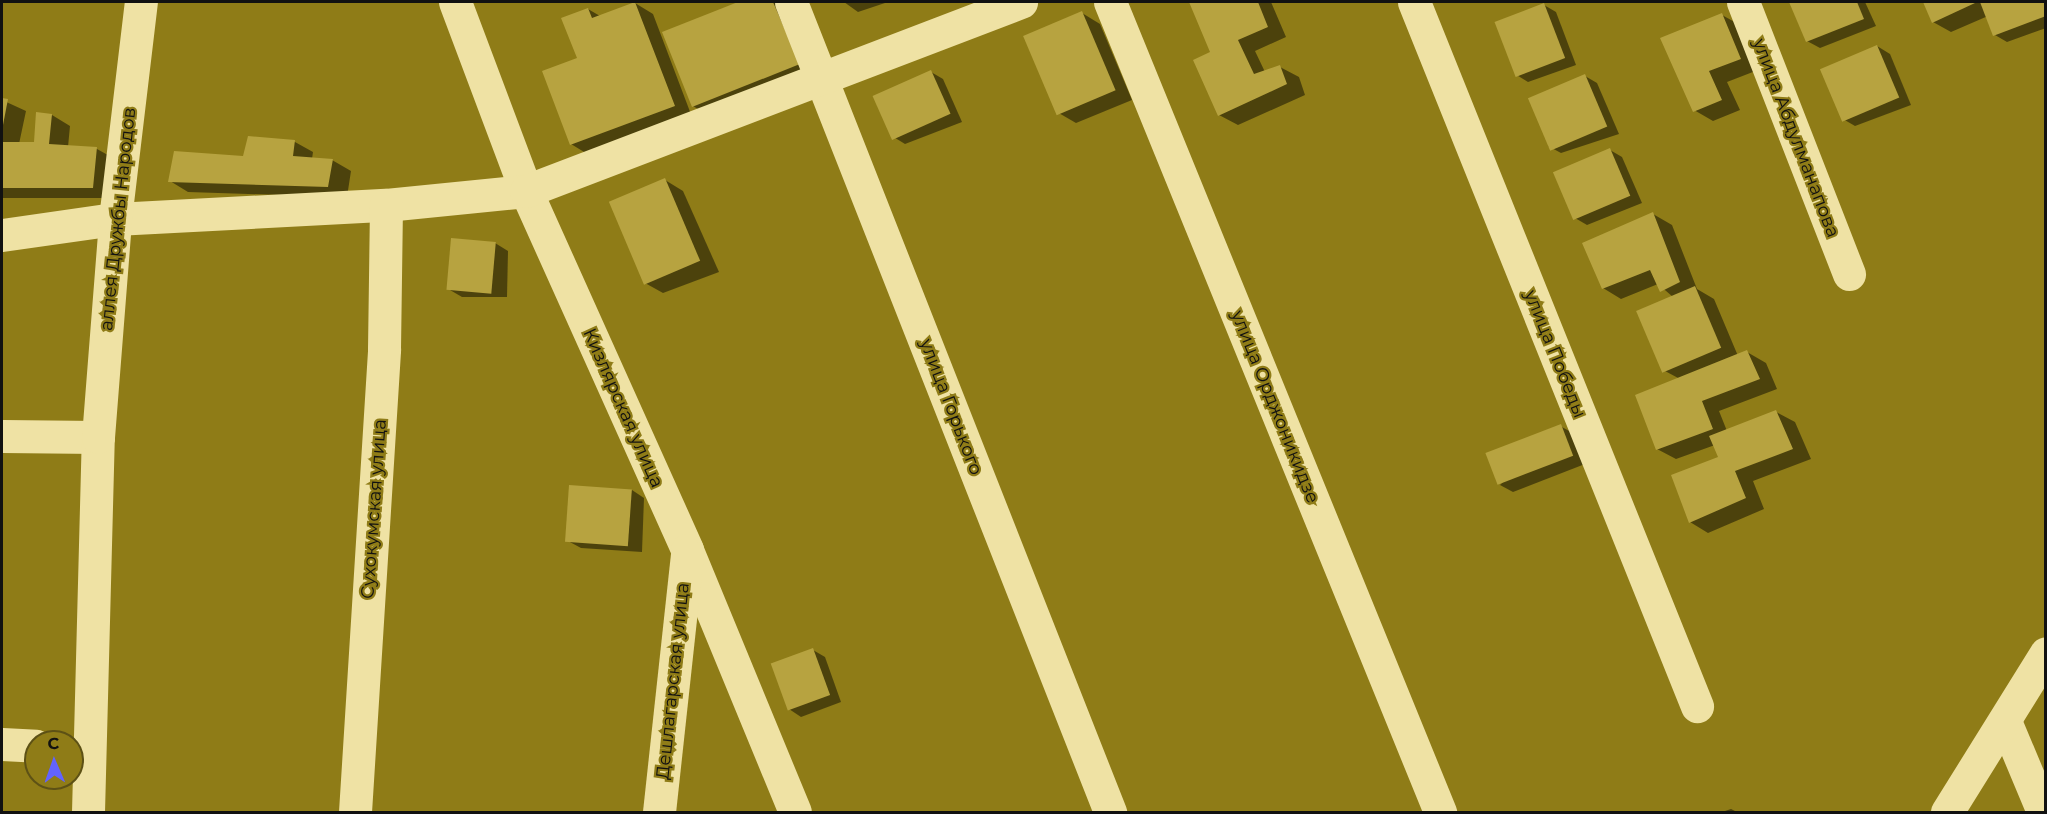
<!DOCTYPE html>
<html>
<head>
<meta charset="utf-8">
<style>
  body { margin:0 }
  #map { position:relative; width:2047px; height:814px; overflow:hidden; background:#8f7c17; font-family:Montserrat,sans-serif }
  div>[style] { position:absolute }
  [style*='--x'] { left:calc(var(--x)*1px); top:calc(var(--y)*1px); width:calc(var(--w)*1px); rotate:calc(var(--a)*1deg) }
  .shadow>* { inset:0; background:#0007 }
  .building>* { inset:0; background:#b7a340; transform-origin:0 0 }
  .minor>* { height:33px; margin:-16.5px; padding:0 16.5px; transform-origin:16.5px; border-radius:16.5px; background:#efe2a4 }
  span { translate:-50% -50%; white-space:nowrap; text-align:center; line-height:1.15; -webkit-text-stroke:4.5px #8f7c17; paint-order:stroke }
  .street-label { font-size:18px; color:#111 }
  .frame { position:absolute; inset:0; border:3px solid #111; pointer-events:none }
  .north { position:absolute; left:24px; top:730px; width:60px; height:60px; box-sizing:border-box; background:#8f7c17; border:2px solid #5d5115; border-radius:50%; rotate:358deg; font-size:16px; font-weight:700; line-height:24px; text-align:center; color:#111 }
  .north::after { content:''; display:block; margin:auto; width:21px; height:27px; background:#6263ff; clip-path:polygon(50% 0,100% 100%,50% 72%,0 100%) }
</style>
</head>
<body>
<div id="map">
  <div class="shadow">
    <div style="clip-path:polygon(742px 2px,786px 2px,817px 74px,711px 117px,693px 106px,664px 32px)"></div>
    <div style="clip-path:polygon(844px 2px,888px 2px,858px 12px)"></div>
    <div style="clip-path:polygon(1190px 2px,1271px 2px,1286px 37px,1255px 51px,1265px 72px,1280px 67px,1299px 77px,1305px 95px,1238px 125px,1219px 115px,1212px 53px)"></div>
    <div style="clip-path:polygon(1790px 2px,1865px 2px,1876px 26px,1820px 48px,1807px 41px)"></div>
    <div style="clip-path:polygon(1925px 2px,2046px 2px,2046px 28px,2007px 42px,1995px 35px,1988px 16px,1951px 32px,1933px 22px)"></div>
    <div style="clip-path:polygon(635px 3px,653px 14px,692px 117px,589px 155px,571px 144px,578px 58px,588px 9px,600px 16px)"></div>
    <div style="clip-path:polygon(1544px 5px,1556px 12px,1576px 65px,1528px 82px,1515px 74px)"></div>
    <div style="clip-path:polygon(1082px 13px,1100px 24px,1132px 100px,1076px 123px,1057px 112px)"></div>
    <div style="clip-path:polygon(1722px 15px,1740px 25px,1758px 70px,1727px 82px,1740px 110px,1713px 121px,1694px 110px)"></div>
    <div style="clip-path:polygon(1877px 46px,1890px 54px,1911px 105px,1855px 126px,1843px 119px)"></div>
    <div style="clip-path:polygon(931px 72px,943px 79px,962px 122px,905px 144px,892px 136px)"></div>
    <div style="clip-path:polygon(1585px 76px,1597px 83px,1619px 134px,1561px 153px,1548px 146px)"></div>
    <div style="clip-path:polygon(2px 100px,26px 111px,19px 144px,35px 143px,52px 115px,70px 126px,68px 147px,97px 149px,115px 159px,111px 198px,2px 198px)"></div>
    <div style="clip-path:polygon(295px 142px,313px 152px,312px 159px,332px 160px,351px 171px,347px 197px,188px 192px,170px 181px)"></div>
    <div style="clip-path:polygon(1610px 150px,1622px 157px,1642px 203px,1587px 225px,1575px 218px)"></div>
    <div style="clip-path:polygon(665px 180px,683px 191px,719px 272px,663px 293px,645px 283px)"></div>
    <div style="clip-path:polygon(1653px 214px,1672px 225px,1697px 289px,1714px 299px,1738px 356px,1747px 352px,1766px 363px,1777px 389px,1719px 411px,1727px 431px,1776px 412px,1795px 422px,1811px 459px,1753px 481px,1764px 509px,1708px 533px,1690px 522px,1720px 458px,1715px 445px,1676px 459px,1657px 449px,1680px 379px,1665px 371px,1673px 297px,1658px 284px,1621px 299px,1603px 288px)"></div>
    <div style="clip-path:polygon(495px 243px,508px 251px,507px 297px,462px 297px,450px 290px)"></div>
    <div style="clip-path:polygon(1560px 426px,1573px 433px,1585px 464px,1513px 492px,1500px 485px)"></div>
    <div style="clip-path:polygon(632px 490px,644px 498px,642px 552px,581px 548px,568px 541px)"></div>
    <div style="clip-path:polygon(813px 650px,825px 657px,841px 702px,801px 717px,789px 709px)"></div>
    <div style="clip-path:polygon(1731px 809px,1737px 812px,1722px 812px)"></div>
  </div>
  <div class="building">
    <div style="clip-path:polygon(635px 2px,675px 106px,570px 145px,542px 71px,577px 58px,561px 18px,588px 8px,592px 18px)"></div>
    <div style="clip-path:polygon(738px 2px,773px 2px,800px 64px,692px 107px,662px 32px)"></div>
    <div style="clip-path:polygon(1189px 2px,1258px 2px,1268px 27px,1238px 40px,1254px 74px,1280px 65px,1287px 84px,1218px 116px,1193px 60px,1210px 52px)"></div>
    <div style="clip-path:polygon(1789px 2px,1857px 2px,1864px 19px,1806px 42px)"></div>
    <div style="clip-path:polygon(1923px 2px,1975px 2px,1975px 3px,1932px 23px)"></div>
    <div style="clip-path:polygon(1980px 2px,2046px 2px,2046px 16px,1993px 36px)"></div>
    <div style="left:1544px;top:3px;width:59px;height:53px;rotate:69deg"></div>
    <div style="left:1082px;top:11px;width:86px;height:64px;rotate:67deg"></div>
    <div style="clip-path:polygon(1722px 13px,1741px 59px,1709px 71px,1722px 100px,1693px 112px,1660px 38px)"></div>
    <div style="left:1877px;top:45px;width:57px;height:62px;rotate:67deg"></div>
    <div style="left:931px;top:70px;width:48px;height:64px;rotate:66deg"></div>
    <div style="left:1585px;top:74px;width:57px;height:62px;rotate:67deg"></div>
    <div style="clip-path:polygon(2px 98px,8px 99px,3px 125px,2px 125px)"></div>
    <div style="clip-path:polygon(36px 112px,52px 114px,49px 144px,97px 147px,93px 188px,2px 188px,2px 142px,34px 142px)"></div>
    <div style="clip-path:polygon(248px 136px,295px 140px,293px 156px,333px 159px,328px 187px,168px 182px,174px 151px,243px 156px)"></div>
    <div style="left:1610px;top:148px;width:52px;height:62px;rotate:67deg"></div>
    <div style="left:665px;top:178px;width:90px;height:61px;rotate:67deg"></div>
    <div style="clip-path:polygon(1653px 212px,1680px 282px,1660px 292px,1650px 270px,1602px 289px,1582px 243px)"></div>
    <div style="left:451px;top:238px;width:45px;height:52px;rotate:5deg"></div>
    <div style="left:1695px;top:286px;width:67px;height:64px;rotate:67deg"></div>
    <div style="clip-path:polygon(1747px 350px,1760px 379px,1702px 401px,1713px 429px,1656px 450px,1635px 395px)"></div>
    <div style="clip-path:polygon(1776px 410px,1793px 449px,1735px 471px,1746px 498px,1689px 523px,1671px 475px,1718px 457px,1709px 436px)"></div>
    <div style="left:1561px;top:424px;width:34px;height:81px;rotate:69deg"></div>
    <div style="left:569px;top:485px;width:63px;height:57px;rotate:4deg"></div>
    <div style="left:813px;top:648px;width:50px;height:45px;rotate:70deg"></div>
  </div>
  <div class="minor">
    <div style="--x:455;--y:2;--w:202;--a:69.4"></div>
    <div style="--x:526;--y:191;--w:393;--a:65.8"></div>
    <div style="--x:687;--y:550;--w:283;--a:67.6"></div>
    <div style="--x:791;--y:2;--w:871;--a:68.5"></div>
    <div style="--x:1110;--y:2;--w:875;--a:67.83"></div>
    <div style="--x:1414;--y:2;--w:759;--a:68.1"></div>
    <div style="--x:1743;--y:2;--w:292;--a:68.7"></div>
    <div style="--x:2;--y:235;--w:114;--a:-8.1"></div>
    <div style="--x:115;--y:219;--w:271;--a:-3"></div>
    <div style="--x:386;--y:205;--w:141;--a:-5.7"></div>
    <div style="--x:526;--y:191;--w:530;--a:-20.9"></div>
    <div style="--x:2;--y:436;--w:96;--a:0.6"></div>
    <div style="--x:2005;--y:721;--w:99;--a:67.3"></div>
    <div style="--x:2;--y:744;--w:34;--a:3"></div>
    <div style="--x:88;--y:812;--w:375;--a:-88.5"></div>
    <div style="--x:98;--y:437;--w:219;--a:-85.5"></div>
    <div style="--x:115;--y:219;--w:219;--a:-83.2"></div>
    <div style="--x:355;--y:812;--w:464;--a:-86.4"></div>
    <div style="--x:384;--y:349;--w:144;--a:-89.2"></div>
    <div style="--x:659;--y:812;--w:259;--a:-83.8"></div>
    <div style="--x:1947;--y:812;--w:187;--a:-58.1"></div>
  </div>
  <div class="street-label">
    <span style="left:1796px;top:138px;rotate:69deg">улица Абдулманапова</span>
    <span style="left:118px;top:219px;rotate:-84deg">аллея Дружбы Народов</span>
    <span style="left:1555px;top:354px;rotate:68deg">улица Победы</span>
    <span style="left:951px;top:407px;rotate:69deg">улица Горького</span>
    <span style="left:1275px;top:407px;rotate:68deg">улица Орджоникидзе</span>
    <span style="left:623px;top:408px;rotate:66deg">Кизлярская улица</span>
    <span style="left:374px;top:509px;rotate:-86deg">Сухокумская улица</span>
    <span style="left:673px;top:681px;rotate:-84deg">Дешлагарская улица</span>
  </div>
  <div class="frame"></div>
  <div class="north">С</div>
</div>
</body>
</html>
